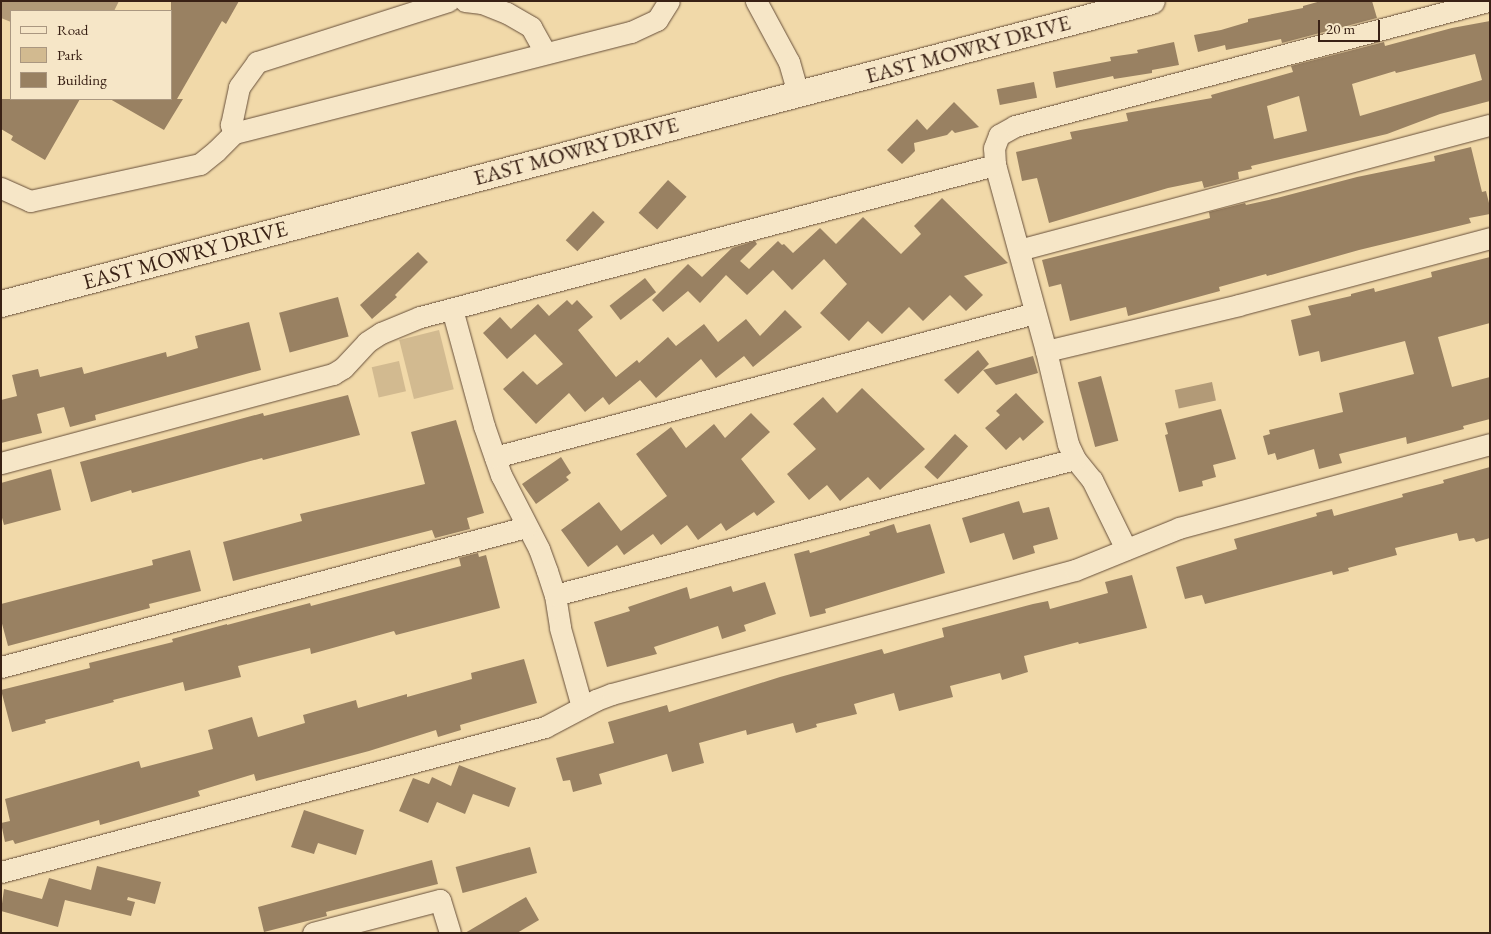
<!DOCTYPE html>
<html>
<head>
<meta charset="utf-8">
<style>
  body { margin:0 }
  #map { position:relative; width:1491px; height:934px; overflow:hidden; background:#f1d9a9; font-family:"EB Garamond",serif }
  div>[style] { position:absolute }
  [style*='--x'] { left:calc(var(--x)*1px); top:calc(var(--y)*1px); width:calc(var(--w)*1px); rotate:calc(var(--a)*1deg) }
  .green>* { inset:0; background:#d2ba90; transform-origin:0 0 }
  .water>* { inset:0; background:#b29a77; transform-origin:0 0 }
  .building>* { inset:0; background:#998162; transform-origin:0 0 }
  .roads { filter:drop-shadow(0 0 1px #674f3a) drop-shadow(0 0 1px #674f3a) }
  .minor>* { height:21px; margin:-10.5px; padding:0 10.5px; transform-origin:10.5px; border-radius:10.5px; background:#f6e6c7 }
  .tertiary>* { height:26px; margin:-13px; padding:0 13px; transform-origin:13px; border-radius:13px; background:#f6e6c7 }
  span { translate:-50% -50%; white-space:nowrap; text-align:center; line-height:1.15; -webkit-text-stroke:5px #f6e6c7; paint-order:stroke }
  .street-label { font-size:22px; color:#392115 }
  .frame { position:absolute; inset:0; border:2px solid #392115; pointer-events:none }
  .legend { position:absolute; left:10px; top:10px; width:162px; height:90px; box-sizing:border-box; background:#f6e6c7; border:1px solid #aa9780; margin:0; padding:6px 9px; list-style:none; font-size:15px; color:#392115 }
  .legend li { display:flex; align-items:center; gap:10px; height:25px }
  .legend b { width:25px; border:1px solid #aa9780 }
  .scale { position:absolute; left:1318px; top:20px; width:62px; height:22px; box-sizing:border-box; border:2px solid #392115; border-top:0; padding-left:6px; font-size:15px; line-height:18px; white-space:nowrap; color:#392115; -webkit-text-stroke:4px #f6e6c7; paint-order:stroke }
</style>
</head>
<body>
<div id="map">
  <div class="green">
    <div style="left:439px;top:330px;width:61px;height:41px;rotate:76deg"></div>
    <div style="left:399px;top:361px;width:31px;height:28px;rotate:77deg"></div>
  </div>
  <div class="water">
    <div style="clip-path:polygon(1px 1px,119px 1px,114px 11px,11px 11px,11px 22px,1px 18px)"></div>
    <div style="left:1212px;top:382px;width:19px;height:38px;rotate:78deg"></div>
  </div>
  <div class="building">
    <div style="clip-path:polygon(171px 1px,239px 1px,226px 24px,222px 21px,177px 99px,183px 99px,164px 130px,110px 99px,171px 99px)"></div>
    <div style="clip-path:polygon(1321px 1px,1372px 1px,1377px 18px,1282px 43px,1281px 39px,1226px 50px,1225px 45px,1198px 52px,1194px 35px,1221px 30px,1248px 22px,1248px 19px,1303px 8px,1303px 6px)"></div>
    <div style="clip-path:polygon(evenodd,1490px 21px,1490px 101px,1440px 114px,1387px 134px,1251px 166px,1252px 169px,1238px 172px,1239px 179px,1204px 188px,1202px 181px,1168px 188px,1049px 223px,1037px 178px,1022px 181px,1016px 152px,1072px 139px,1070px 132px,1128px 121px,1126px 113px,1212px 98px,1211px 95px,1293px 72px,1291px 66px,1384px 42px,1385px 46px,1452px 28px,1490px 21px,1475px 54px,1482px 80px,1360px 116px,1352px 84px,1395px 71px,1396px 73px,1475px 54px,1490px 21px,1299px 96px,1307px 131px,1274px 139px,1267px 106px,1299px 96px)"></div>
    <div style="clip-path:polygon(1174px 42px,1179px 65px,1152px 70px,1152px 73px,1114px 79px,1113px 76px,1056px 88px,1053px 72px,1111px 61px,1110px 57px,1138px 53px,1137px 50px)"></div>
    <div style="left:1034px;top:82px;width:16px;height:38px;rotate:79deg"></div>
    <div style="clip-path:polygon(1px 99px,80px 99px,45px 160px,11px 140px,13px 136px,1px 129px)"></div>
    <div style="clip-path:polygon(954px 102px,979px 127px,955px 133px,952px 130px,947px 135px,914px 143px,915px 151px,902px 164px,887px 150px,917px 119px,927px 130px)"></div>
    <div style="clip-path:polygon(1471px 147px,1482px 192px,1486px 191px,1490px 207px,1490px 214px,1469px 218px,1471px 223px,1359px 250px,1267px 276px,1266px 274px,1219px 287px,1220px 291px,1128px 316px,1126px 307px,1070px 321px,1061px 284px,1049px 287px,1042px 260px,1210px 218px,1209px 212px,1245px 203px,1246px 205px,1277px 198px,1357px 177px,1435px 161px,1434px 156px)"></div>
    <div style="left:668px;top:180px;width:25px;height:44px;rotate:42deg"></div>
    <div style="clip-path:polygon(942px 198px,1008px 263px,964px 276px,983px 295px,966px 311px,950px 295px,923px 321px,909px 307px,882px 334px,868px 321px,849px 341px,820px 313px,847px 284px,824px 259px,792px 290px,773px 270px,747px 295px,726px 275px,700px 303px,688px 291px,663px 312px,652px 300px,688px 264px,702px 277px,732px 248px,755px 241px,757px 244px,740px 261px,749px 269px,778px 241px,782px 245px,784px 244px,793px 253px,820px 228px,836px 244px,863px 217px,901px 254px,921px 234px,914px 226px)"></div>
    <div style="left:593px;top:211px;width:16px;height:40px;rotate:43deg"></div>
    <div style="clip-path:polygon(418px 252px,428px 262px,395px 295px,397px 297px,372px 319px,360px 305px)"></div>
    <div style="clip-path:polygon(1490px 257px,1490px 323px,1438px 337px,1452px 387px,1490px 377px,1490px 419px,1463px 426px,1464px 429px,1407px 444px,1406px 437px,1339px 454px,1342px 463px,1319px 469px,1314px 449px,1277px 460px,1275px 453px,1268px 455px,1263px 436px,1270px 434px,1269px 430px,1343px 412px,1339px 393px,1414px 374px,1405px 341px,1321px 362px,1319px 351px,1299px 356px,1291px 320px,1311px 315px,1308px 306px,1351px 296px,1351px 294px,1374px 288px,1375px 292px,1432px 277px,1431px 272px)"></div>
    <div style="left:645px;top:278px;width:18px;height:45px;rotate:52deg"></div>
    <div style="left:338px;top:297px;width:41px;height:61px;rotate:75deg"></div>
    <div style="clip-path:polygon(567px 300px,572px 305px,577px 300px,593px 317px,578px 330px,616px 377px,637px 360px,639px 363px,668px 337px,676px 346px,704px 324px,718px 342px,746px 319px,760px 336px,785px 310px,802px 327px,753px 367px,744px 356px,716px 378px,701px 359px,656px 398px,640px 380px,609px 405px,603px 397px,585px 412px,569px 393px,536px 424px,503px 389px,523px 371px,537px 385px,563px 364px,535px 334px,507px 359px,483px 333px,500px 317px,511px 329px,538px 304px,549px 316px)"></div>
    <div style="clip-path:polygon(249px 322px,261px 370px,95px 415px,96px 420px,70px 427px,64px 407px,37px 414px,42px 433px,1px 443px,1px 400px,17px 396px,12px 375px,38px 369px,40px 377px,82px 367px,84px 374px,166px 352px,167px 357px,198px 348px,195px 336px)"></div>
    <div style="clip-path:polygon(978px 350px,989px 364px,958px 394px,944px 380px)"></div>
    <div style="clip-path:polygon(1033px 356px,1038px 373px,996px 385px,983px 370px)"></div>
    <div style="left:1101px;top:376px;width:67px;height:24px;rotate:75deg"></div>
    <div style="clip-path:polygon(862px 388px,925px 449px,880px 490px,868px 477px,840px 501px,827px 485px,809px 500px,787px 474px,816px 449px,793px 424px,823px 397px,837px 413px)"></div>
    <div style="clip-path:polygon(1016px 393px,1044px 422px,1023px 441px,1020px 437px,1006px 450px,985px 428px,1000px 415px,996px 411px)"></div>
    <div style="clip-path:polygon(348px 395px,360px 435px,263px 460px,262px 458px,132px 493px,131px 490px,91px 502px,80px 462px,263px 413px,264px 416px)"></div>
    <div style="clip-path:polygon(1221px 409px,1236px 459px,1213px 465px,1216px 477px,1202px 481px,1203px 486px,1179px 492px,1165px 435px,1168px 434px,1165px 423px)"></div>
    <div style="clip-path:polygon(751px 413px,770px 432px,741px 459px,775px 502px,757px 516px,754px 512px,726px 531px,721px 523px,698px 540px,687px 525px,661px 545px,653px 534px,624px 555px,617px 545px,588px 567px,561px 530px,599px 502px,621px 531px,667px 496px,636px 454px,671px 427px,686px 448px,714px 424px,725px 438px)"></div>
    <div style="clip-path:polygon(456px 420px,484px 513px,467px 518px,470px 529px,435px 538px,432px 530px,233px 581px,223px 542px,302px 521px,300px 514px,425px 484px,411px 432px)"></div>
    <div style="left:955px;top:434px;width:18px;height:45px;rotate:43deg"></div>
    <div style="clip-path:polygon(561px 457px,571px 473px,566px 477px,569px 480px,536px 504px,522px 484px)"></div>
    <div style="clip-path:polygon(1490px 467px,1490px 538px,1476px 542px,1474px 538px,1459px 541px,1457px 533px,1395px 548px,1397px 555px,1348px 568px,1349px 571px,1333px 575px,1332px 571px,1205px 604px,1202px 595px,1185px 599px,1176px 567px,1237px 549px,1234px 539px,1317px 516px,1316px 513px,1332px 509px,1334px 516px,1403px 497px,1402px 494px,1444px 483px,1443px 480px)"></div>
    <div style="clip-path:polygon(51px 469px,61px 510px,4px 525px,1px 514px,1px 483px)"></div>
    <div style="clip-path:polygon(1019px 501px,1023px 513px,1049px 507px,1058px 539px,1033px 546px,1035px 553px,1013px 560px,1004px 533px,970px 543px,962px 518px)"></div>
    <div style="clip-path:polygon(894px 524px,897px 533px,930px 524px,945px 573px,825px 609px,826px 613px,810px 617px,794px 554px,809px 550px,810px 553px,870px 535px,869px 532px)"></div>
    <div style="clip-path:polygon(190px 550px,201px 591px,149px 604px,150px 608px,8px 646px,1px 620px,1px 604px,153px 565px,152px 560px)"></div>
    <div style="clip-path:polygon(478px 553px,479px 557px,486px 555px,500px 608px,396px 635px,394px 631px,311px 654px,310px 648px,238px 666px,241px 677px,185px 691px,183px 682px,113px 700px,114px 702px,45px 720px,46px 723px,12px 732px,1px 690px,90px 668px,89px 663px,173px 642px,172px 639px,227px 624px,227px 625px,310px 603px,311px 606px,461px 566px,459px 558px)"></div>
    <div style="clip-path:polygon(1132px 575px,1147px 628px,1079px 644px,1078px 642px,1024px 656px,1028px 672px,1002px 680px,1000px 673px,950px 686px,953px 697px,899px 711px,894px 693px,854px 704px,857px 714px,816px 724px,817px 727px,796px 733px,793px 723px,747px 735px,746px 730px,699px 743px,704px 763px,672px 772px,667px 754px,599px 774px,602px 784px,573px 792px,570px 780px,563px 781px,556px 758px,614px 743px,608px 722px,667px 705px,669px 712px,780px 677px,882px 649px,884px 654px,944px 637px,942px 628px,1033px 604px,1048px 601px,1050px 609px,1108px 593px,1105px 582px)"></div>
    <div style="clip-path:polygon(765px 582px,776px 614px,744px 625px,746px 631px,722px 639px,718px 626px,654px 647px,657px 654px,607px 667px,594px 622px,630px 611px,628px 607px,687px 587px,690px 599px,731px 586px,733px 592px)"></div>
    <div style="clip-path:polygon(524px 659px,537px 703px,460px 725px,461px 730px,438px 737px,436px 730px,369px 751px,256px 781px,254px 774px,198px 791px,200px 796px,100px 825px,99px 820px,15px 844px,13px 840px,5px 842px,1px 823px,10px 821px,5px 799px,139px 761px,141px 768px,213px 749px,208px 730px,252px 717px,258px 737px,305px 723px,303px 715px,356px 700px,358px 708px,407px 694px,407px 697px,472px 679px,471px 673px)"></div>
    <div style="clip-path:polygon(459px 765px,516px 788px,509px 807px,473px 794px,465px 814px,437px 802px,428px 823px,399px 811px,413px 778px,429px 784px,432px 777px,451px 786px)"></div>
    <div style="clip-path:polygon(304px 810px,364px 830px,356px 855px,318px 843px,314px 854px,291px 847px)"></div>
    <div style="left:530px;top:847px;width:27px;height:77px;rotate:75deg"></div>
    <div style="clip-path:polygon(432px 860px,438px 884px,326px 912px,327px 916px,264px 932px,258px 907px)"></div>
    <div style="clip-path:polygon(97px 866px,161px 882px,155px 904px,128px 897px,127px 900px,135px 902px,131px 916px,65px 900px,58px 927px,1px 911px,4px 889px,42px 899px,49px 878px,91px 890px)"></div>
    <div style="clip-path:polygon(526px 897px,539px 920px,517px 933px,465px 933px)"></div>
  </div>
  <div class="roads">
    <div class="minor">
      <div style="--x:465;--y:1;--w:17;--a:7"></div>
      <div style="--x:482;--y:3;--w:27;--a:22"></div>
      <div style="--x:507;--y:13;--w:28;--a:30"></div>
      <div style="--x:531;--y:27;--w:29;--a:61"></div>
      <div style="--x:756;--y:1;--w:69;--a:61.6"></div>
      <div style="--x:789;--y:62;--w:33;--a:74"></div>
      <div style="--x:234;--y:133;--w:9;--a:-111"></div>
      <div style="--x:231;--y:125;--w:39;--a:-78"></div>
      <div style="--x:239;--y:87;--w:31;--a:-54"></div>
      <div style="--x:257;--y:62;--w:201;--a:-17.7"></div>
      <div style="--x:1;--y:188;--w:32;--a:24"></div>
      <div style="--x:30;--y:201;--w:174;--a:-12.3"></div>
      <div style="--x:200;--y:164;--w:21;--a:-39"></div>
      <div style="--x:216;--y:151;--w:25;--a:-45"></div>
      <div style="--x:234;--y:133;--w:410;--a:-14.3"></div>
      <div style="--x:631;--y:32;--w:29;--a:-25"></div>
      <div style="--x:657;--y:20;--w:22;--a:-58"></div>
      <div style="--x:1019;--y:250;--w:487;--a:-14.9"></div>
      <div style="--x:452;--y:309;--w:121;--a:74.7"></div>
      <div style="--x:484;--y:426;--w:52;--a:70.9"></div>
      <div style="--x:501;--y:475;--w:83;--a:62.8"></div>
      <div style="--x:539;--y:549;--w:23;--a:70"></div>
      <div style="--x:547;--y:571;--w:25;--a:72"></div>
      <div style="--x:555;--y:595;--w:33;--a:81"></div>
      <div style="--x:560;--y:628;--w:82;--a:74.4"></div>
      <div style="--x:1046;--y:351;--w:198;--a:-13.4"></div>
      <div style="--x:1239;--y:305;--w:260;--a:-14.9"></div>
      <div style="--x:495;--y:457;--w:559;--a:-14.93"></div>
      <div style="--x:1;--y:463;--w:344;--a:-15"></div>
      <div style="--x:333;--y:374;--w:12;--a:-31"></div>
      <div style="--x:343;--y:368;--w:35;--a:-47"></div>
      <div style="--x:367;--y:342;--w:17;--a:-33"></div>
      <div style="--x:381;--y:333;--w:42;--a:-22.3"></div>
      <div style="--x:420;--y:317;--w:595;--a:-14.81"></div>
      <div style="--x:1126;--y:549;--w:77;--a:-116.2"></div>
      <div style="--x:1092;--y:480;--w:27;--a:-129"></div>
      <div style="--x:1075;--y:459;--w:17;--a:-115"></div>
      <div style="--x:1068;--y:444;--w:96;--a:-103.3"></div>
      <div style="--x:1046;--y:351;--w:193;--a:-105.3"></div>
      <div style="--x:995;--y:165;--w:17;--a:-93"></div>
      <div style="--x:994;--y:148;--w:14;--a:-69"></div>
      <div style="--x:999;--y:135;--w:18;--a:-29"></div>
      <div style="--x:1015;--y:126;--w:490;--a:-14.8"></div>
      <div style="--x:555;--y:595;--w:537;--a:-14.66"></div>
      <div style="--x:1;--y:667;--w:543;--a:-14.93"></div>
      <div style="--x:1;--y:872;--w:563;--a:-14.92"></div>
      <div style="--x:545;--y:727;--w:58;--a:-27.9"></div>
      <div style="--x:596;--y:700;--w:17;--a:-21"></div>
      <div style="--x:612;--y:694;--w:479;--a:-15"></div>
      <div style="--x:1075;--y:570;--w:112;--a:-22"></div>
      <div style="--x:1179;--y:528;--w:322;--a:-15.1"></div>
      <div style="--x:313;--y:933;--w:131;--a:-14.6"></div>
      <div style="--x:440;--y:900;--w:34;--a:73"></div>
    </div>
    <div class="tertiary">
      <div style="--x:1;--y:304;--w:1190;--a:-14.75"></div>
    </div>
  </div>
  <div class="street-label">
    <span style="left:968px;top:49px;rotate:-15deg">EAST MOWRY DRIVE</span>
    <span style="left:576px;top:151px;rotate:-15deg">EAST MOWRY DRIVE</span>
    <span style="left:185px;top:255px;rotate:-15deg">EAST MOWRY DRIVE</span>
  </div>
  <div class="frame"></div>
  <ul class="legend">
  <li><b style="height:6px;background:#f6e6c7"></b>Road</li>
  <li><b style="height:14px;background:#d2ba90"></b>Park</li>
  <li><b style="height:14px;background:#998162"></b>Building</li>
  </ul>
  <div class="scale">20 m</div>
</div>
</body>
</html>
